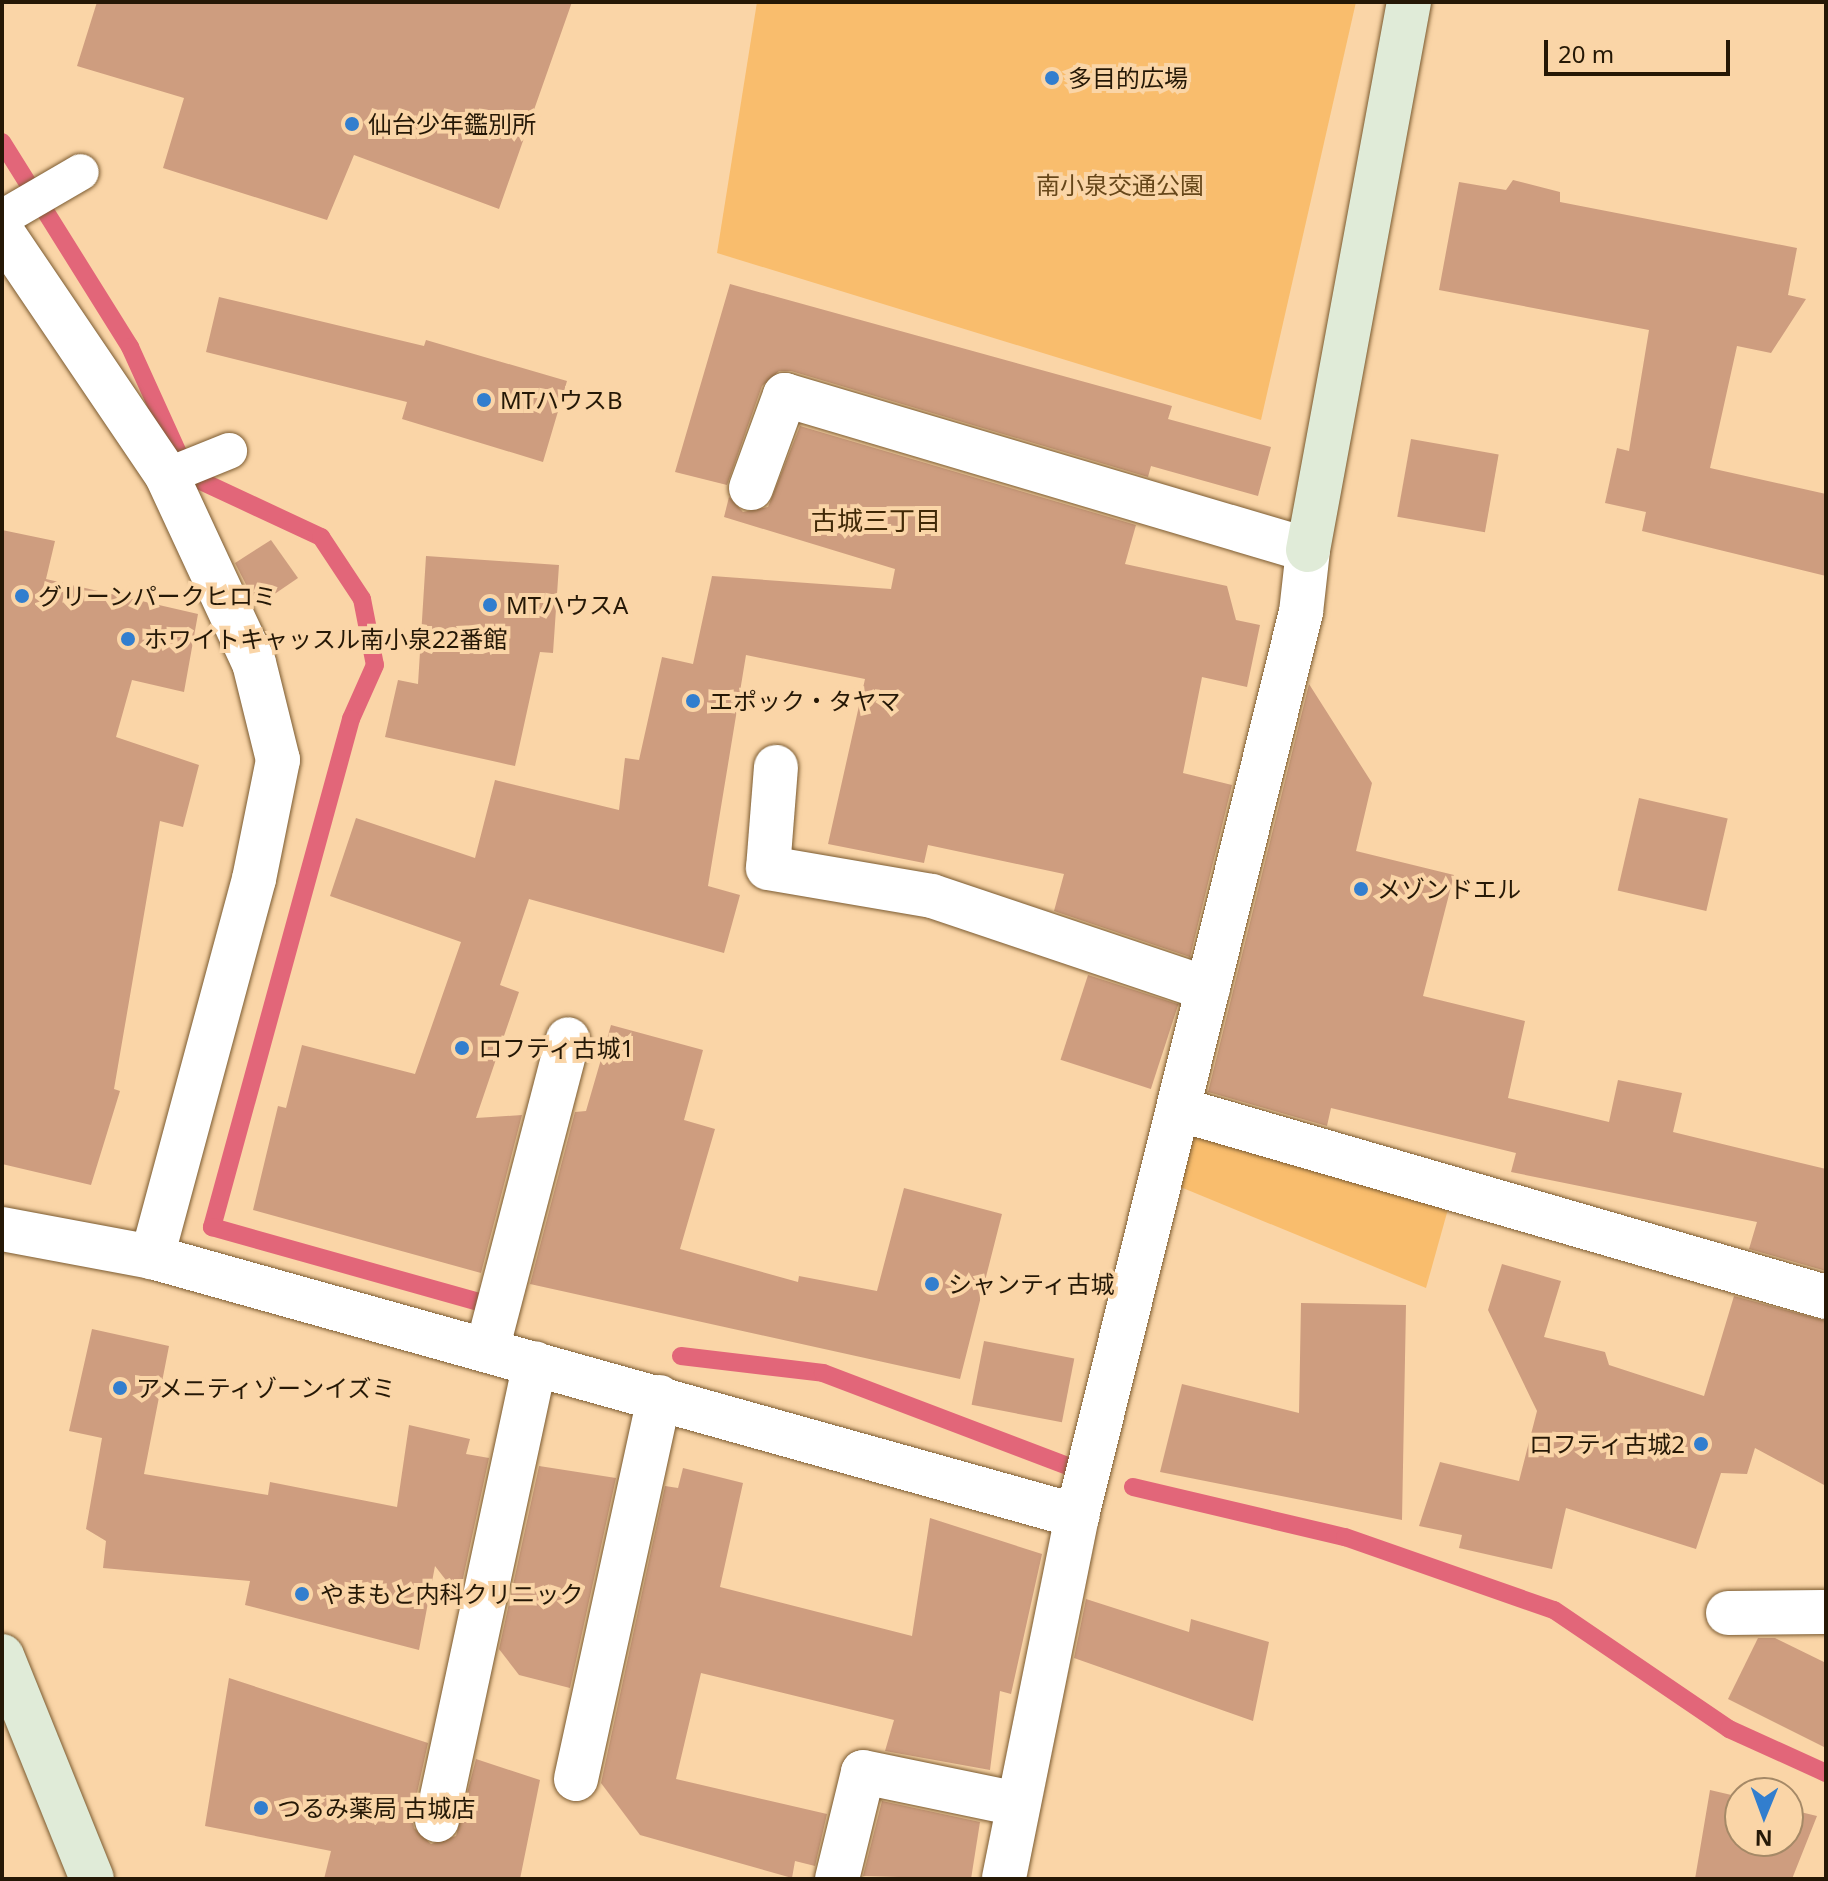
<!DOCTYPE html>
<html>
<head>
<meta charset="utf-8">
<style>
  body { margin:0 }
  #map { position:relative; width:1828px; height:1881px; overflow:hidden; background:#fad5a7; font-family:"Noto Sans","Noto Sans JP",sans-serif }
  div>[style] { position:absolute }
  [style*='--x'] { left:calc(var(--x)*1px); top:calc(var(--y)*1px); width:calc(var(--w)*1px); rotate:calc(var(--a)*1deg) }
  .green>* { inset:0; background:#f9bd6d }
  .stream>* { height:18px; margin:-9px; padding:0 9px; transform-origin:9px; border-radius:9px; background:#e26679 }
  .building>* { inset:0; background:#ce9d7f; transform-origin:0 0 }
  .roads { filter:drop-shadow(0 0 2px #7b5b31) drop-shadow(0 0 2px #7b5b31) }
  .lane>* { height:36px; margin:-18px; padding:0 18px; transform-origin:18px; border-radius:18px; background:#fff }
  .street>* { height:44px; margin:-22px; padding:0 22px; transform-origin:22px; border-radius:22px; background:#fff }
  .secondary>* { height:44px; margin:-22px; padding:0 22px; transform-origin:22px; border-radius:22px; background:#e0ebd8 }
  .dots>* { width:22px; height:22px; translate:-50% -50%; box-sizing:border-box; border:4px solid #fad5a7; border-radius:50% }
  span { translate:-50% -50%; white-space:nowrap; text-align:center; line-height:1.15; -webkit-text-stroke:8px #fad5a7; paint-order:stroke }
  .poi-label { font-size:24px; color:#251806 }
  .left { translate:0 -50%; text-align:left }
  .right { translate:-100% -50%; text-align:right }
  .park-label { font-size:24px; color:#67471a }
  .neighbourhood-label { font-size:26px; color:#402907 }
  .frame { position:absolute; inset:0; border:4px solid #251806; pointer-events:none }
  .north { position:absolute; left:1724px; top:1777px; width:80px; height:80px; box-sizing:border-box; background:#fad5a7; border:2px solid #a58967; border-radius:50%; rotate:181deg; font-size:22px; font-weight:700; line-height:32px; text-align:center; color:#251806 }
  .north::after { content:''; display:block; margin:auto; width:28px; height:36px; background:#327ece; clip-path:polygon(50% 0,100% 100%,50% 72%,0 100%) }
  .scale { position:absolute; left:1544px; top:40px; width:186px; height:36px; box-sizing:border-box; border:4px solid #251806; border-top:0; padding-left:10px; font-size:24px; line-height:28px; white-space:nowrap; color:#251806; -webkit-text-stroke:6px #fad5a7; paint-order:stroke }
</style>
</head>
<body>
<div id="map">
  <div class="green">
    <div style="clip-path:polygon(757px 2px,1356px 2px,1261px 420px,717px 253px)"></div>
    <div style="clip-path:polygon(1185px 1133px,1450px 1202px,1426px 1288px,1178px 1186px)"></div>
  </div>
  <div class="stream">
    <div style="--x:2;--y:142;--w:242;--a:58"></div>
    <div style="--x:130;--y:347;--w:141;--a:65.6"></div>
    <div style="--x:188;--y:475;--w:147;--a:25"></div>
    <div style="--x:321;--y:537;--w:74;--a:56.5"></div>
    <div style="--x:362;--y:599;--w:67;--a:78.9"></div>
    <div style="--x:375;--y:665;--w:59;--a:114"></div>
    <div style="--x:351;--y:719;--w:527;--a:105.3"></div>
    <div style="--x:212;--y:1227;--w:280;--a:15.7"></div>
    <div style="--x:681;--y:1356;--w:143;--a:6.8"></div>
    <div style="--x:823;--y:1373;--w:267;--a:20.8"></div>
    <div style="--x:1133;--y:1487;--w:218;--a:13.3"></div>
    <div style="--x:1345;--y:1537;--w:221;--a:19.3"></div>
    <div style="--x:1554;--y:1610;--w:212;--a:34.2"></div>
    <div style="--x:1729;--y:1729;--w:107;--a:24.4"></div>
  </div>
  <div class="building">
    <div style="clip-path:polygon(97px 2px,572px 2px,499px 209px,354px 155px,327px 220px,163px 168px,184px 98px,77px 66px)"></div>
    <div style="clip-path:polygon(1513px 180px,1560px 192px,1560px 202px,1797px 248px,1788px 295px,1806px 299px,1771px 353px,1737px 346px,1710px 468px,1826px 494px,1826px 576px,1642px 531px,1646px 512px,1605px 503px,1617px 448px,1629px 451px,1649px 330px,1439px 290px,1459px 182px,1506px 190px)"></div>
    <div style="clip-path:polygon(730px 284px,1172px 406px,1168px 419px,1271px 447px,1258px 496px,1151px 466px,1148px 477px,791px 371px,779px 371px,762px 386px,727px 485px,675px 472px)"></div>
    <div style="clip-path:polygon(219px 297px,424px 346px,426px 340px,567px 381px,543px 462px,402px 419px,407px 402px,206px 352px)"></div>
    <div style="clip-path:polygon(800px 426px,1136px 525px,1125px 564px,1227px 586px,1236px 620px,1260px 625px,1247px 687px,1202px 677px,1183px 773px,1232px 785px,1190px 957px,1054px 911px,1064px 874px,928px 845px,924px 863px,828px 844px,865px 679px,746px 655px,708px 886px,740px 895px,724px 953px,529px 899px,500px 985px,519px 992px,476px 1118px,522px 1115px,481px 1273px,253px 1210px,278px 1106px,286px 1108px,302px 1045px,415px 1074px,461px 942px,330px 896px,356px 818px,475px 858px,495px 780px,619px 810px,625px 758px,639px 760px,662px 657px,693px 664px,712px 576px,891px 589px,895px 569px,724px 517px,729px 497px,743px 512px,768px 507px)"></div>
    <div style="left:1411px;top:439px;width:89px;height:79px;rotate:10deg"></div>
    <div style="clip-path:polygon(2px 530px,55px 541px,46px 579px,198px 614px,184px 692px,132px 680px,116px 737px,199px 765px,183px 827px,160px 821px,114px 1089px,120px 1091px,91px 1185px,2px 1164px)"></div>
    <div style="clip-path:polygon(271px 540px,298px 578px,257px 606px,235px 563px)"></div>
    <div style="clip-path:polygon(426px 556px,559px 565px,553px 653px,540px 652px,515px 766px,385px 737px,398px 680px,418px 684px)"></div>
    <div style="clip-path:polygon(1309px 684px,1372px 783px,1356px 851px,1454px 875px,1423px 996px,1525px 1021px,1508px 1098px,1609px 1122px,1618px 1080px,1682px 1093px,1673px 1132px,1826px 1169px,1826px 1271px,1749px 1249px,1757px 1222px,1511px 1172px,1516px 1153px,1331px 1108px,1327px 1126px,1208px 1092px)"></div>
    <div style="left:1639px;top:798px;width:91px;height:95px;rotate:13deg"></div>
    <div style="left:1088px;top:975px;width:95px;height:89px;rotate:18deg"></div>
    <div style="clip-path:polygon(611px 1025px,703px 1050px,684px 1120px,715px 1129px,680px 1249px,798px 1282px,799px 1276px,877px 1291px,904px 1188px,1002px 1214px,960px 1379px,530px 1284px,575px 1112px,586px 1111px)"></div>
    <div style="clip-path:polygon(1502px 1264px,1561px 1281px,1544px 1337px,1605px 1352px,1609px 1365px,1704px 1396px,1734px 1296px,1826px 1321px,1826px 1486px,1755px 1448px,1747px 1474px,1721px 1473px,1696px 1549px,1566px 1508px,1552px 1569px,1459px 1548px,1462px 1535px,1419px 1526px,1440px 1462px,1519px 1481px,1537px 1411px,1488px 1310px)"></div>
    <div style="clip-path:polygon(1301px 1303px,1406px 1305px,1402px 1520px,1160px 1472px,1182px 1384px,1299px 1413px)"></div>
    <div style="clip-path:polygon(92px 1329px,169px 1346px,144px 1474px,268px 1495px,270px 1482px,397px 1507px,409px 1425px,470px 1439px,466px 1454px,489px 1458px,459px 1597px,435px 1566px,419px 1650px,245px 1605px,250px 1581px,103px 1568px,106px 1541px,86px 1529px,102px 1438px,69px 1431px)"></div>
    <div style="left:984px;top:1341px;width:92px;height:65px;rotate:11deg"></div>
    <div style="clip-path:polygon(539px 1466px,616px 1478px,570px 1688px,519px 1675px,499px 1649px)"></div>
    <div style="clip-path:polygon(683px 1468px,743px 1483px,720px 1587px,912px 1636px,930px 1518px,1042px 1554px,1011px 1694px,1000px 1691px,990px 1770px,885px 1751px,894px 1720px,701px 1673px,676px 1779px,827px 1814px,815px 1866px,795px 1861px,792px 1878px,640px 1835px,601px 1783px,665px 1486px,678px 1488px)"></div>
    <div style="clip-path:polygon(1086px 1599px,1189px 1632px,1191px 1619px,1269px 1642px,1253px 1721px,1074px 1658px)"></div>
    <div style="clip-path:polygon(1758px 1638px,1775px 1638px,1826px 1663px,1826px 1748px,1728px 1699px)"></div>
    <div style="clip-path:polygon(229px 1678px,428px 1743px,412px 1816px,414px 1828px,431px 1844px,456px 1836px,476px 1759px,540px 1780px,520px 1879px,324px 1879px,331px 1851px,205px 1826px)"></div>
    <div style="clip-path:polygon(1710px 1790px,1740px 1797px,1740px 1841px,1788px 1841px,1788px 1809px,1817px 1816px,1792px 1879px,1695px 1879px)"></div>
    <div style="clip-path:polygon(882px 1801px,980px 1822px,971px 1879px,863px 1876px)"></div>
  </div>
  <div class="roads">
    <div class="lane">
      <div style="--x:2;--y:218;--w:91;--a:-30.2"></div>
      <div style="--x:167;--y:476;--w:67;--a:-22"></div>
    </div>
    <div class="street">
      <div style="--x:2;--y:232;--w:295;--a:55.9"></div>
      <div style="--x:167;--y:476;--w:206;--a:65.1"></div>
      <div style="--x:254;--y:663;--w:100;--a:76.1"></div>
      <div style="--x:278;--y:760;--w:121;--a:101.4"></div>
      <div style="--x:254;--y:879;--w:392;--a:105.1"></div>
      <div style="--x:751;--y:488;--w:99;--a:-69.9"></div>
      <div style="--x:785;--y:395;--w:545;--a:16.51"></div>
      <div style="--x:1308;--y:550;--w:62;--a:96.4"></div>
      <div style="--x:1301;--y:612;--w:931;--a:103.92"></div>
      <div style="--x:1077;--y:1516;--w:370;--a:101.4"></div>
      <div style="--x:776;--y:767;--w:101;--a:94.5"></div>
      <div style="--x:768;--y:868;--w:166;--a:9.7"></div>
      <div style="--x:932;--y:896;--w:291;--a:18.6"></div>
      <div style="--x:1178;--y:1109;--w:675;--a:16.18"></div>
      <div style="--x:2;--y:1229;--w:153;--a:10.6"></div>
      <div style="--x:152;--y:1257;--w:961;--a:15.64"></div>
      <div style="--x:487;--y:1350;--w:321;--a:-75.4"></div>
      <div style="--x:1728;--y:1613;--w:98;--a:-0.6"></div>
      <div style="--x:576;--y:1779;--w:391;--a:-77.7"></div>
      <div style="--x:437;--y:1820;--w:467;--a:-77.9"></div>
      <div style="--x:837;--y:1879;--w:110;--a:-76.3"></div>
      <div style="--x:863;--y:1772;--w:157;--a:11.7"></div>
    </div>
    <div class="secondary">
      <div style="--x:1308;--y:550;--w:557;--a:-79.56"></div>
      <div style="--x:2;--y:1656;--w:240;--a:68"></div>
    </div>
  </div>
  <div class="dots">
    <div style="left:1052px;top:78px;background:#327ece"></div>
    <div style="left:352px;top:124px;background:#327ece"></div>
    <div style="left:484px;top:400px;background:#327ece"></div>
    <div style="left:22px;top:596px;background:#327ece"></div>
    <div style="left:490px;top:605px;background:#327ece"></div>
    <div style="left:128px;top:639px;background:#327ece"></div>
    <div style="left:693px;top:701px;background:#327ece"></div>
    <div style="left:1361px;top:889px;background:#327ece"></div>
    <div style="left:462px;top:1048px;background:#327ece"></div>
    <div style="left:932px;top:1284px;background:#327ece"></div>
    <div style="left:120px;top:1388px;background:#327ece"></div>
    <div style="left:1701px;top:1444px;background:#327ece"></div>
    <div style="left:302px;top:1594px;background:#327ece"></div>
    <div style="left:261px;top:1808px;background:#327ece"></div>
  </div>
  <div class="poi-label">
    <span class="left" style="left:1068px;top:78px">多目的広場</span>
    <span class="left" style="left:368px;top:124px">仙台少年鑑別所</span>
    <span class="left" style="left:500px;top:400px">MTハウスB</span>
    <span class="left" style="left:38px;top:596px">グリーンパークヒロミ</span>
    <span class="left" style="left:506px;top:605px">MTハウスA</span>
    <span class="left" style="left:144px;top:639px">ホワイトキャッスル南小泉22番館</span>
    <span class="left" style="left:709px;top:701px">エポック・タヤマ</span>
    <span class="left" style="left:1377px;top:889px">メゾンドエル</span>
    <span class="left" style="left:478px;top:1048px">ロフティ古城1</span>
    <span class="left" style="left:948px;top:1284px">シャンティ古城</span>
    <span class="left" style="left:136px;top:1388px">アメニティゾーンイズミ</span>
    <span class="right" style="left:1685px;top:1444px">ロフティ古城2</span>
    <span class="left" style="left:320px;top:1594px">やまもと内科クリニック</span>
    <span class="left" style="left:277px;top:1808px">つるみ薬局 古城店</span>
  </div>
  <div class="park-label">
    <span style="left:1120px;top:185px">南小泉交通公園</span>
  </div>
  <div class="neighbourhood-label">
    <span style="left:876px;top:521px">古城三丁目</span>
  </div>
  <div class="frame"></div>
  <div class="north">N</div>
  <div class="scale">20 m</div>
</div>
</body>
</html>
